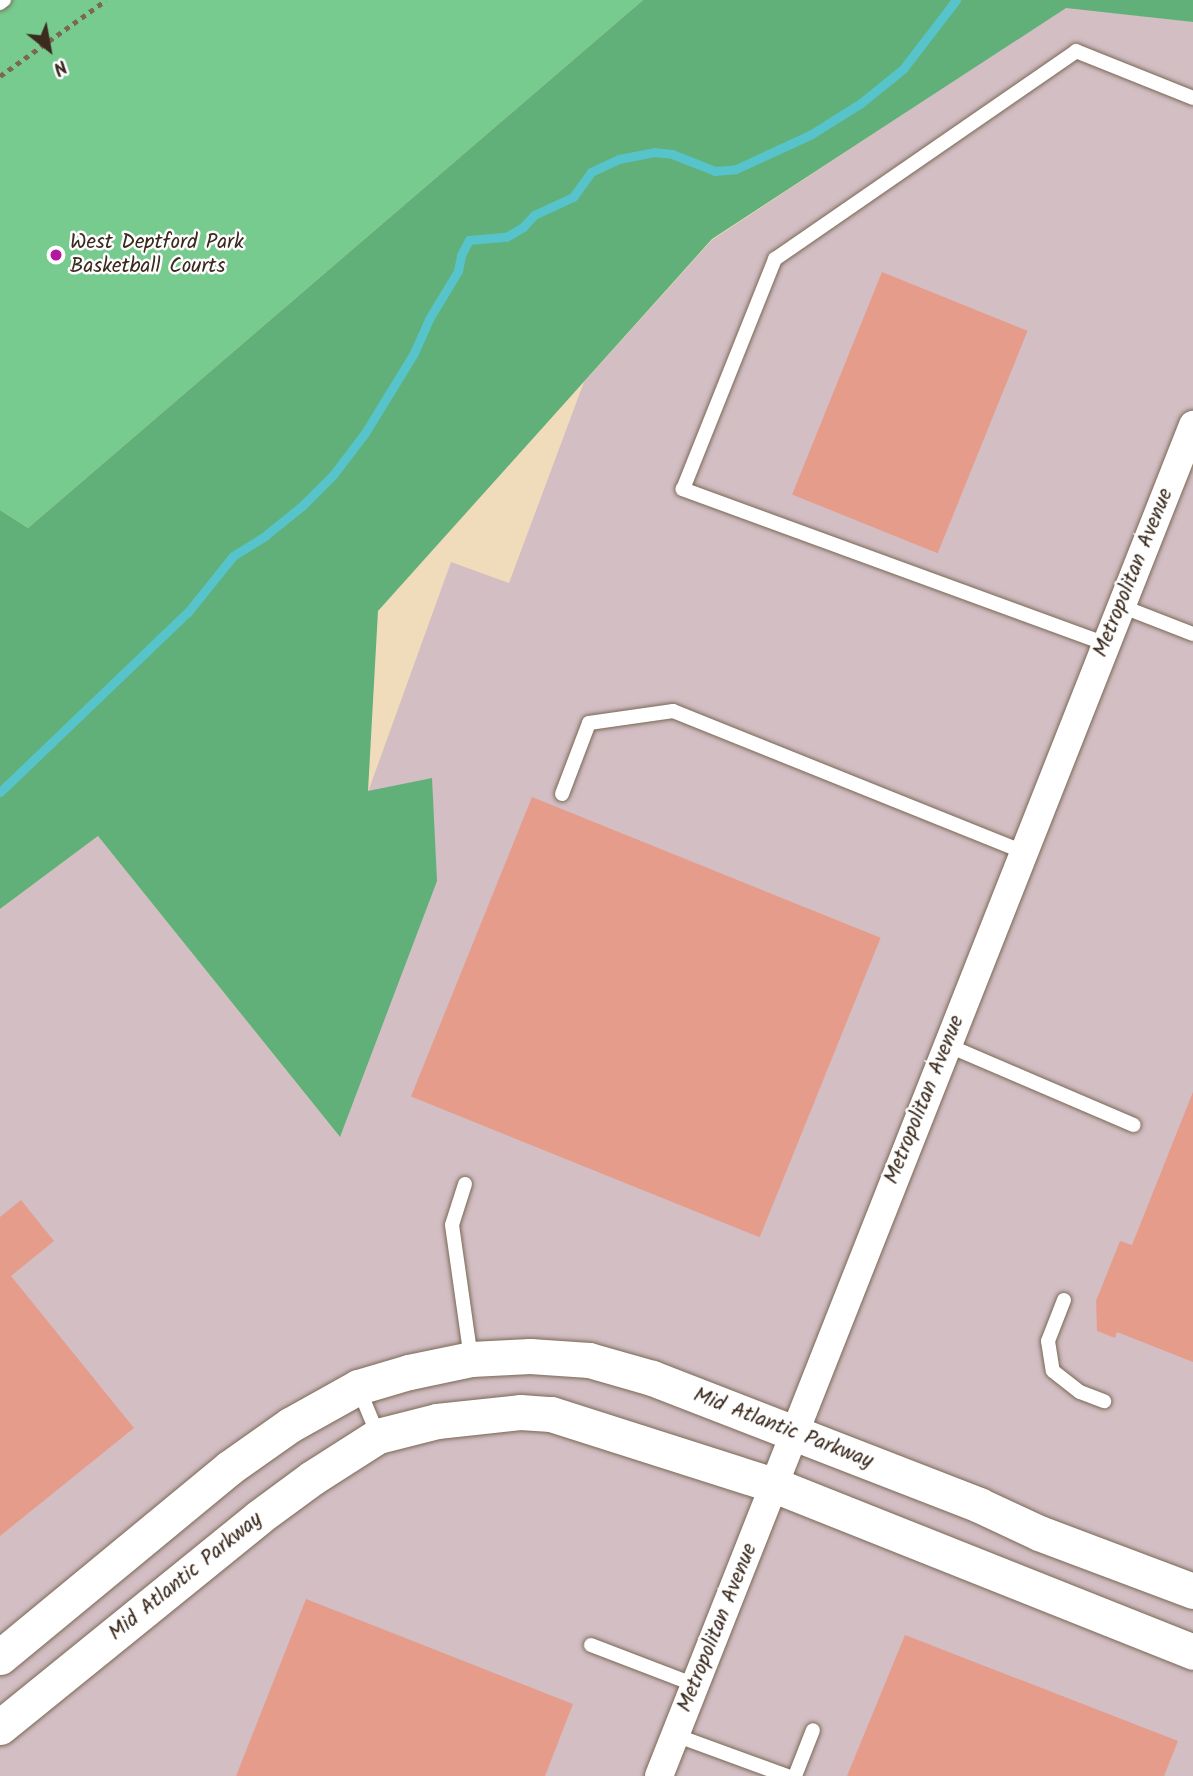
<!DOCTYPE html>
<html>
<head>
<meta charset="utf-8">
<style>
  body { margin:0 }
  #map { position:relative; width:1193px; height:1776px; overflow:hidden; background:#f0dbba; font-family:Kalam,sans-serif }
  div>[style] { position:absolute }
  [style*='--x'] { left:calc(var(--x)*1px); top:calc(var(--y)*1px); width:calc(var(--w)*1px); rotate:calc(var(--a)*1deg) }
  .industrial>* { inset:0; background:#d2bec3 }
  .green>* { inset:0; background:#77cb8e }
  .forest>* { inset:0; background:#61af79 }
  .stream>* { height:9px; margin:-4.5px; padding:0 4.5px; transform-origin:4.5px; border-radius:4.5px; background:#57c4cb }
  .building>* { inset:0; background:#e69c8b; transform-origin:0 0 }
  .path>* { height:4.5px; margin-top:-2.25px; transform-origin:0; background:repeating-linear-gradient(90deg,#7a6855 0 5px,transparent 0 10px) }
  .roads { filter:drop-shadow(0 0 2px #7a6855) drop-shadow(0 0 2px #7a6855) }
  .service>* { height:14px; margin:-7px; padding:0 7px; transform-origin:7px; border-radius:7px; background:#fff }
  .minor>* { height:28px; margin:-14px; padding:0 14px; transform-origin:14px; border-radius:14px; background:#fff }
  .tertiary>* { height:35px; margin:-17.5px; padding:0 17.5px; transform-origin:17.5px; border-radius:17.5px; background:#fff }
  .dots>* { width:19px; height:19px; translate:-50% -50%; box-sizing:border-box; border:4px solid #fff; border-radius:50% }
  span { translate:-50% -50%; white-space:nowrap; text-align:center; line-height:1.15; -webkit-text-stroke:5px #fff; paint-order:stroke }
  .poi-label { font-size:21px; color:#3b2a1e }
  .left { translate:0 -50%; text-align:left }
  .street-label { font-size:21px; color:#3b2a1e }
  .north { position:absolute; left:14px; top:14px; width:70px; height:70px; -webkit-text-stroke:5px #fff; paint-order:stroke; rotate:149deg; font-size:19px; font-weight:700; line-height:28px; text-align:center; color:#3b2a1e }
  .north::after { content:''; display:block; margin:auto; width:24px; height:32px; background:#3b2a1e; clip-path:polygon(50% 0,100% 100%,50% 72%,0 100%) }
</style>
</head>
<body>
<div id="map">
  <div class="industrial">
    <div style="clip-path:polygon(1066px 7px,1193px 22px,1193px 1776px,0 1776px,0 909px,98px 836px,339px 1136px,432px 778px,368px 792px,451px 562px,509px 583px,584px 382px,712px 240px)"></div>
  </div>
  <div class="green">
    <div style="clip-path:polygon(0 0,643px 0,28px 528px,0 510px)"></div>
  </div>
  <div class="forest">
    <div style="clip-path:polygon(643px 0,1193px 0,1193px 22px,1066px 8px,712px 239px,378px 611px,368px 791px,432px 778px,437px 881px,340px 1137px,98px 836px,0 909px,0 510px,28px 528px)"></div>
  </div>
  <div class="stream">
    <div style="--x:0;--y:792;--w:260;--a:-43.8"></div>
    <div style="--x:188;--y:612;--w:72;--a:-51.2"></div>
    <div style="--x:233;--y:556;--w:39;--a:-32"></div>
    <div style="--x:266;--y:535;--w:46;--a:-38.9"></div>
    <div style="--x:302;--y:506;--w:44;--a:-45"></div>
    <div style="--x:333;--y:475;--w:53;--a:-52.7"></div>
    <div style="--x:365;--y:433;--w:94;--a:-58.5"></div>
    <div style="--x:414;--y:353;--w:37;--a:-66"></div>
    <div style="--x:429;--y:319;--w:56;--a:-58.9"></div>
    <div style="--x:458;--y:271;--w:16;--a:-79"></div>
    <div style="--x:461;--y:255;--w:17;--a:-62"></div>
    <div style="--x:469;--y:240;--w:37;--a:-5"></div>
    <div style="--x:506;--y:237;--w:20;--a:-30"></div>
    <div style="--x:523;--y:227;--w:16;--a:-47"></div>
    <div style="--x:534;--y:215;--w:43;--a:-24.8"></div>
    <div style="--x:573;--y:197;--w:31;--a:-54"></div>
    <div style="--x:591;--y:172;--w:31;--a:-25"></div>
    <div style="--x:619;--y:159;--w:36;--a:-11"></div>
    <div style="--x:654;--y:152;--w:18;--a:6"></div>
    <div style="--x:672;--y:154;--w:46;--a:21.6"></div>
    <div style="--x:715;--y:171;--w:21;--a:-5"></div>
    <div style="--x:736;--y:169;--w:81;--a:-24.7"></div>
    <div style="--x:810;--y:135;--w:60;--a:-32.1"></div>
    <div style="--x:861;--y:103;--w:54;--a:-39"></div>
    <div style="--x:903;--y:69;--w:87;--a:-52.5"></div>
  </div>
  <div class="building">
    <div style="left:882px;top:272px;width:157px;height:240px;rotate:22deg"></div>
    <div style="left:532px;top:797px;width:376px;height:323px;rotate:22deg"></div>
    <div style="clip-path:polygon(1193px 1092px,1193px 1362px,1117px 1332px,1115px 1338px,1097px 1331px,1096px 1301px,1120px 1241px,1132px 1245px)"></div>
    <div style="clip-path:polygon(21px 1200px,54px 1241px,11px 1276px,134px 1428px,0 1536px,0 1217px)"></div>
    <div style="clip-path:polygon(306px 1599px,573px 1704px,545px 1776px,236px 1776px)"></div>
    <div style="clip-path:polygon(905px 1635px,1178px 1741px,1164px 1776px,847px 1776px)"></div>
  </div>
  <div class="path">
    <div style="--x:0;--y:76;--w:130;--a:-35.6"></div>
  </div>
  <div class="roads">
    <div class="service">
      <div style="--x:0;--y:3;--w:5;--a:-37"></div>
      <div style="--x:1121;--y:606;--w:77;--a:21.3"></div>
      <div style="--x:1106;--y:644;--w:451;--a:-159.9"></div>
      <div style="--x:683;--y:489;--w:248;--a:-68.2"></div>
      <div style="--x:775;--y:259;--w:366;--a:-34.6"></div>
      <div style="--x:1076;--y:51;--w:126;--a:21.9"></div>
      <div style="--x:562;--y:794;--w:76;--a:-69.2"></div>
      <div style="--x:589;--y:723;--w:85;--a:-8.1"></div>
      <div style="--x:673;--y:711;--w:378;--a:21.9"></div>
      <div style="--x:947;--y:1045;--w:203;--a:23.2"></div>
      <div style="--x:465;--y:1184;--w:43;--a:107.6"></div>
      <div style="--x:452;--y:1225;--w:135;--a:81.9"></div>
      <div style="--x:1064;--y:1300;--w:44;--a:111.3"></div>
      <div style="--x:1048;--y:1341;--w:30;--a:81"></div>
      <div style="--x:1053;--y:1371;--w:34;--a:38"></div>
      <div style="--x:1080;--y:1392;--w:26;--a:21"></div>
      <div style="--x:358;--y:1387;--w:52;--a:67.4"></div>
      <div style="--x:591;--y:1645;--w:111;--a:21"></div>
      <div style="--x:675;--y:1735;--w:119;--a:20.1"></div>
      <div style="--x:795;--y:1776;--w:49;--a:-68.6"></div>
    </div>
    <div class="minor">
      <div style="--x:659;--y:1776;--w:1453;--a:-68.43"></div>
    </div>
    <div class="tertiary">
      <div style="--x:0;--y:1657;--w:297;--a:-39.5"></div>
      <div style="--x:229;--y:1468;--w:75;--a:-35.2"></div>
      <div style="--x:290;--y:1425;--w:78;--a:-29.2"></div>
      <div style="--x:358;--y:1387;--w:53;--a:-16.4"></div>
      <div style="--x:409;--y:1372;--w:63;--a:-11.8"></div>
      <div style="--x:471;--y:1359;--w:59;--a:-2.9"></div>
      <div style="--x:530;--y:1356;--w:59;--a:3.9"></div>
      <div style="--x:589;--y:1360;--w:66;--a:15.9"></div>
      <div style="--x:652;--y:1378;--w:351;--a:21.2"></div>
      <div style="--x:979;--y:1505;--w:66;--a:25"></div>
      <div style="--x:1039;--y:1533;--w:165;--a:20.6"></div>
      <div style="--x:0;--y:1727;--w:333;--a:-39"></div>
      <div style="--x:259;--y:1517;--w:66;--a:-36.3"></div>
      <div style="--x:312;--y:1478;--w:78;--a:-32.5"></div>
      <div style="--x:378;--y:1436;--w:61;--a:-14.3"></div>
      <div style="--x:437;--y:1421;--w:83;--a:-6.2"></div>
      <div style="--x:520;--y:1412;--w:31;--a:4"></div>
      <div style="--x:551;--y:1414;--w:234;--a:17.7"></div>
      <div style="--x:774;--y:1485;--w:451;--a:21.7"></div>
    </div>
  </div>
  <div class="dots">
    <div style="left:56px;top:255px;background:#b5179e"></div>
  </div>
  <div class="poi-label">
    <span class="left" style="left:70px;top:255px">West Deptford Park<br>Basketball Courts</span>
  </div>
  <div class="street-label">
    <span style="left:1134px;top:573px;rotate:-68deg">Metropolitan Avenue</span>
    <span style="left:925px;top:1100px;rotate:-68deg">Metropolitan Avenue</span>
    <span style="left:783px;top:1429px;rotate:21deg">Mid Atlantic Parkway</span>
    <span style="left:186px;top:1577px;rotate:-39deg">Mid Atlantic Parkway</span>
    <span style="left:718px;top:1628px;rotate:-68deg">Metropolitan Avenue</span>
  </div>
  <div class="north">N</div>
</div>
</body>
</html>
